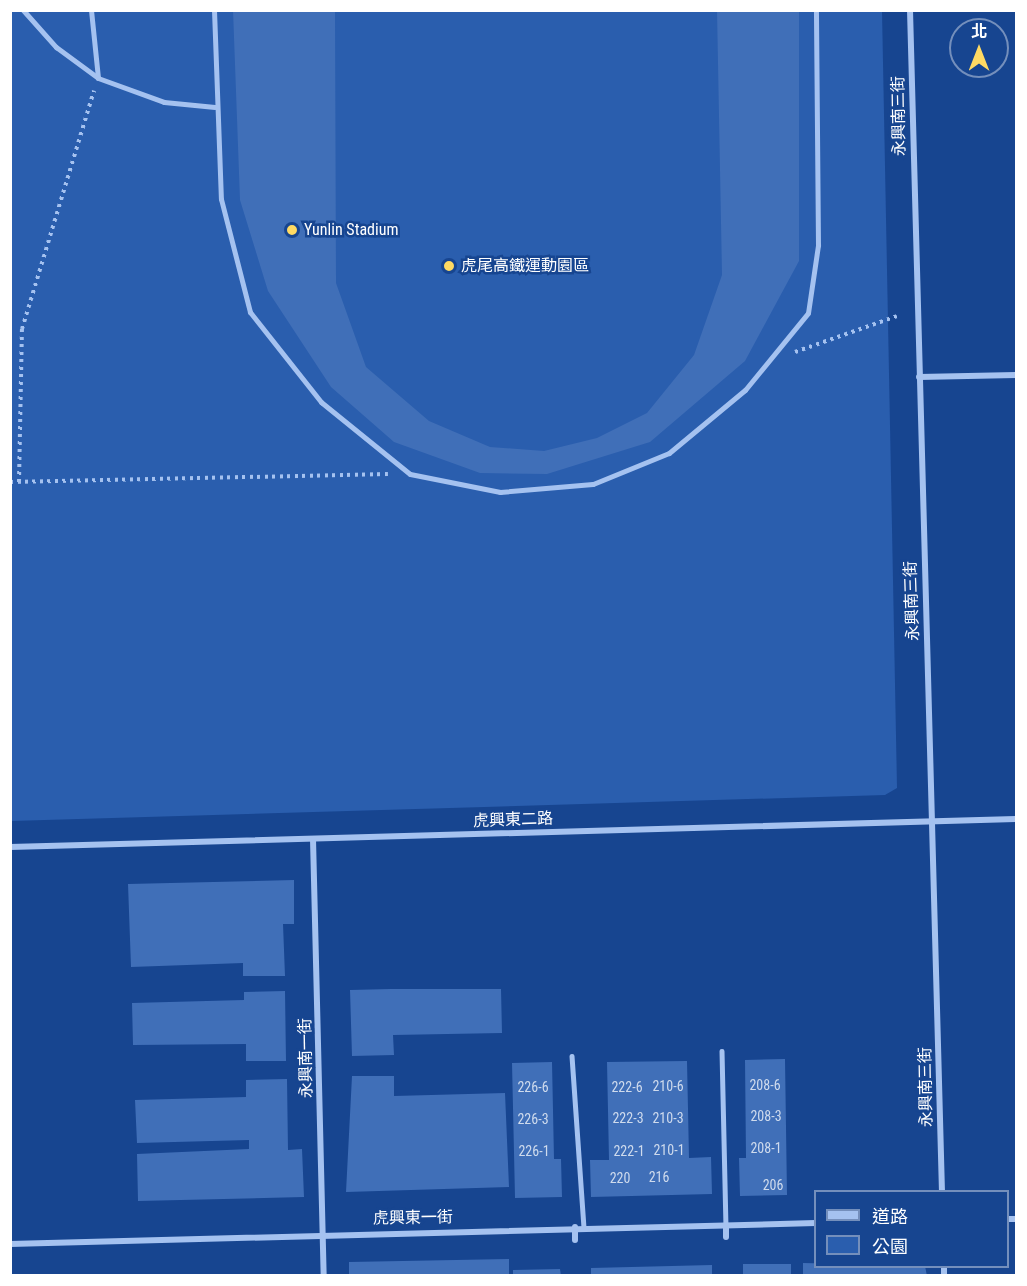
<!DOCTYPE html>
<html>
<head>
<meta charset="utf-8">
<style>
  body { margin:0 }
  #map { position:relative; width:1027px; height:1286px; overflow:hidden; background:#174590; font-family:"Roboto Condensed","Noto Sans TC",sans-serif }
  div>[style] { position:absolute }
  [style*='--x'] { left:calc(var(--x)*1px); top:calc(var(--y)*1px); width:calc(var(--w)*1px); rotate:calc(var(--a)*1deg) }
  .green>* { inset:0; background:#2a5eae }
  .building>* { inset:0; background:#406fb8; transform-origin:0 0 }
  .path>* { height:4px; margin-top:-2px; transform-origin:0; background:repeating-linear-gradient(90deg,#a5c2f0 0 3px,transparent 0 7.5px) }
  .service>* { height:4.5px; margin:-2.25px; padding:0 2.25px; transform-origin:2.25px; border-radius:2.25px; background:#a5c2f0 }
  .pedestrian>* { height:5px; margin:-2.5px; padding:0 2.5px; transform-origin:2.5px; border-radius:2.5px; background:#a5c2f0 }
  .minor>* { height:6px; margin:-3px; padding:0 3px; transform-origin:3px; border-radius:3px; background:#a5c2f0 }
  .dots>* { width:16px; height:16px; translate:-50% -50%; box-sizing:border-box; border:3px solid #174590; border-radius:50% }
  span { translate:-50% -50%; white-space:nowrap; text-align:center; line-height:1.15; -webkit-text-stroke:5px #174590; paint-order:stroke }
  .number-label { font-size:14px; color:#cfdbed }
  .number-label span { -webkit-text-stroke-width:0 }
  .street-label { font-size:16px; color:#fff }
  .poi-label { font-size:16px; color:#fff }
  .left { translate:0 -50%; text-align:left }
  .frame { position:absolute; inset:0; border:12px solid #fff; pointer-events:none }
  .legend { position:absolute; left:814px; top:1190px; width:195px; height:78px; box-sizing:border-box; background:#174590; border:2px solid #748fbc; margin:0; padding:8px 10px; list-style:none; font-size:18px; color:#fff }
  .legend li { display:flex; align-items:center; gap:12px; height:30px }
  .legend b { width:30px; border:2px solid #748fbc }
  .north { position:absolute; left:949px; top:18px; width:60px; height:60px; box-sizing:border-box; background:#174590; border:2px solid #748fbc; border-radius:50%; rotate:0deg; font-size:16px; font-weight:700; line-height:24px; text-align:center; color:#fff }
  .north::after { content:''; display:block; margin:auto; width:21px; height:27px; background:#ffda63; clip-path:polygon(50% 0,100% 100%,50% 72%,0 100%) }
</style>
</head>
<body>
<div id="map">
  <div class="green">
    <div style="clip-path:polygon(10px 11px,882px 11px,897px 788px,885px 795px,11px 821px)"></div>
  </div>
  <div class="building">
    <div style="clip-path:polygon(233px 10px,335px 10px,336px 283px,366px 367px,429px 421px,490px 447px,544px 451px,597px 438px,647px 413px,694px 355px,722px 275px,717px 10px,799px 10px,799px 261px,745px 361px,650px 442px,547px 474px,480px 473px,394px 442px,331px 387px,268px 291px,240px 200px)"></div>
    <div style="clip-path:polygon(294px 880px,294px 924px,283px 924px,285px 976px,243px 976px,243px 963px,131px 967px,128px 884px)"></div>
    <div style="clip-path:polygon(391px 989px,501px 989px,502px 1033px,393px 1035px,394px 1055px,352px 1056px,350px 990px)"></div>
    <div style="clip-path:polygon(285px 991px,286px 1061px,246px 1061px,246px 1044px,133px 1045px,132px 1003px,244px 1000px,244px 992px)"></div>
    <div style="clip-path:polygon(785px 1059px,787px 1195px,740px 1196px,739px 1158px,746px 1158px,745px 1060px)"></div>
    <div style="clip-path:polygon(687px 1061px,689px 1158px,711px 1157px,712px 1194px,591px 1197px,590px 1160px,609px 1160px,607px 1062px)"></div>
    <div style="clip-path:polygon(552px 1062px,554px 1159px,561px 1159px,562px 1197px,515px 1198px,512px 1063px)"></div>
    <div style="clip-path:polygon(352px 1076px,394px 1076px,394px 1096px,505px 1093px,509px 1187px,346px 1192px)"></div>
    <div style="clip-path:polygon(287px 1079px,288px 1150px,302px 1149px,304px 1197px,138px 1201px,137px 1154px,249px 1149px,249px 1140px,137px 1143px,135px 1100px,246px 1097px,246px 1080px)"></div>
    <div style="clip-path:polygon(509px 1259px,509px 1276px,349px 1276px,349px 1262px)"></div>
    <div style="clip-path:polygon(803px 1263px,925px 1266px,927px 1276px,803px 1276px)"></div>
    <div style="left:791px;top:1264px;width:12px;height:48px;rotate:90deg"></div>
    <div style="clip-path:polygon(712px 1265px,712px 1276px,591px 1276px,591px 1268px)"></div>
    <div style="clip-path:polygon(560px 1269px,561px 1276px,513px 1276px,513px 1270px)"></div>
  </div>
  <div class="path">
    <div style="--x:795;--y:352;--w:108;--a:-19.4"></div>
    <div style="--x:10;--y:482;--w:378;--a:-1.2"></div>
    <div style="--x:19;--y:482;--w:153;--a:-88.9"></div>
    <div style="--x:22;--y:329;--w:249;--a:-73.2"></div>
  </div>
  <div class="service">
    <div style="--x:722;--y:1051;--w:174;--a:88.7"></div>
    <div style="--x:572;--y:1056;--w:171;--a:86"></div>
  </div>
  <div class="pedestrian">
    <div style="--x:23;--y:10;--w:50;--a:48.3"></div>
    <div style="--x:56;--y:47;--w:52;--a:36.4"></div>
    <div style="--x:98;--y:78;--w:70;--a:20"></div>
    <div style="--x:164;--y:102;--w:51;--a:5.6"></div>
    <div style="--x:91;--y:10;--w:68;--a:84.1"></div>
    <div style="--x:214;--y:10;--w:189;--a:87.9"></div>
    <div style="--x:221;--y:199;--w:117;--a:75.6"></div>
    <div style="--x:250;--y:312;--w:115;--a:51.7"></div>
    <div style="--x:321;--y:402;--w:114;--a:39"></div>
    <div style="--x:410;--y:474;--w:92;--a:11.3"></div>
    <div style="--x:500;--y:492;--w:93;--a:-4.9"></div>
    <div style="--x:593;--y:484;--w:82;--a:-22.2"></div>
    <div style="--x:669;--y:453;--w:99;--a:-39.7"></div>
    <div style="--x:745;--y:390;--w:99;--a:-50.7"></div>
    <div style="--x:808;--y:313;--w:69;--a:-81.6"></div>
    <div style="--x:818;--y:245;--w:235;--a:-90.5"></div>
  </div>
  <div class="minor">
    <div style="--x:910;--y:10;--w:1182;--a:88.45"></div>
    <div style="--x:919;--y:377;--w:97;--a:-1.2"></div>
    <div style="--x:313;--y:839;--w:437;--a:88.6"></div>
    <div style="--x:10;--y:847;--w:1006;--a:-1.59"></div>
    <div style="--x:1008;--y:1219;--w:8;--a:0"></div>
    <div style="--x:726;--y:1225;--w:12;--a:90"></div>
    <div style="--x:575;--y:1227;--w:13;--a:90"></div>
    <div style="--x:10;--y:1244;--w:806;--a:-1.49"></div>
    <div style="--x:944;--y:1266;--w:10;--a:90"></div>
  </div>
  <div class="dots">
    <div style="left:292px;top:230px;background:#ffda63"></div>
    <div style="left:449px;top:266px;background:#ffda63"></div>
  </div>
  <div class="number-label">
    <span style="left:765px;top:1085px">208-6</span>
    <span style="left:668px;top:1086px">210-6</span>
    <span style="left:533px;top:1087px">226-6</span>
    <span style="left:627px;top:1087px">222-6</span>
    <span style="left:766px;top:1116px">208-3</span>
    <span style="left:628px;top:1118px">222-3</span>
    <span style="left:668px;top:1118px">210-3</span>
    <span style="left:533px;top:1119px">226-3</span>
    <span style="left:766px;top:1148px">208-1</span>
    <span style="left:669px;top:1150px">210-1</span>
    <span style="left:534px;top:1151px">226-1</span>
    <span style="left:629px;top:1151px">222-1</span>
    <span style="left:659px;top:1177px">216</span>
    <span style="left:620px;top:1178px">220</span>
    <span style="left:773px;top:1185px">206</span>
  </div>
  <div class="street-label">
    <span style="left:899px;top:116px;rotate:-91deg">永興南三街</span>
    <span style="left:912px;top:601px;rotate:-92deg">永興南三街</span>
    <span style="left:513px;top:820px;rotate:-2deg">虎興東二路</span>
    <span style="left:306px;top:1058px;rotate:-91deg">永興南一街</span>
    <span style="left:926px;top:1087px;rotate:-91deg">永興南三街</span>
    <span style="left:413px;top:1218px;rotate:-1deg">虎興東一街</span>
  </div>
  <div class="poi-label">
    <span class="left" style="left:304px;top:230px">Yunlin Stadium</span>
    <span class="left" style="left:461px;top:266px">虎尾高鐵運動園區</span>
  </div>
  <div class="frame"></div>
  <ul class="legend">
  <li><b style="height:8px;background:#a5c2f0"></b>道路</li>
  <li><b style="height:16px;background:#2a5eae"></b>公園</li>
  </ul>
  <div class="north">北</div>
</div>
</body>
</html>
